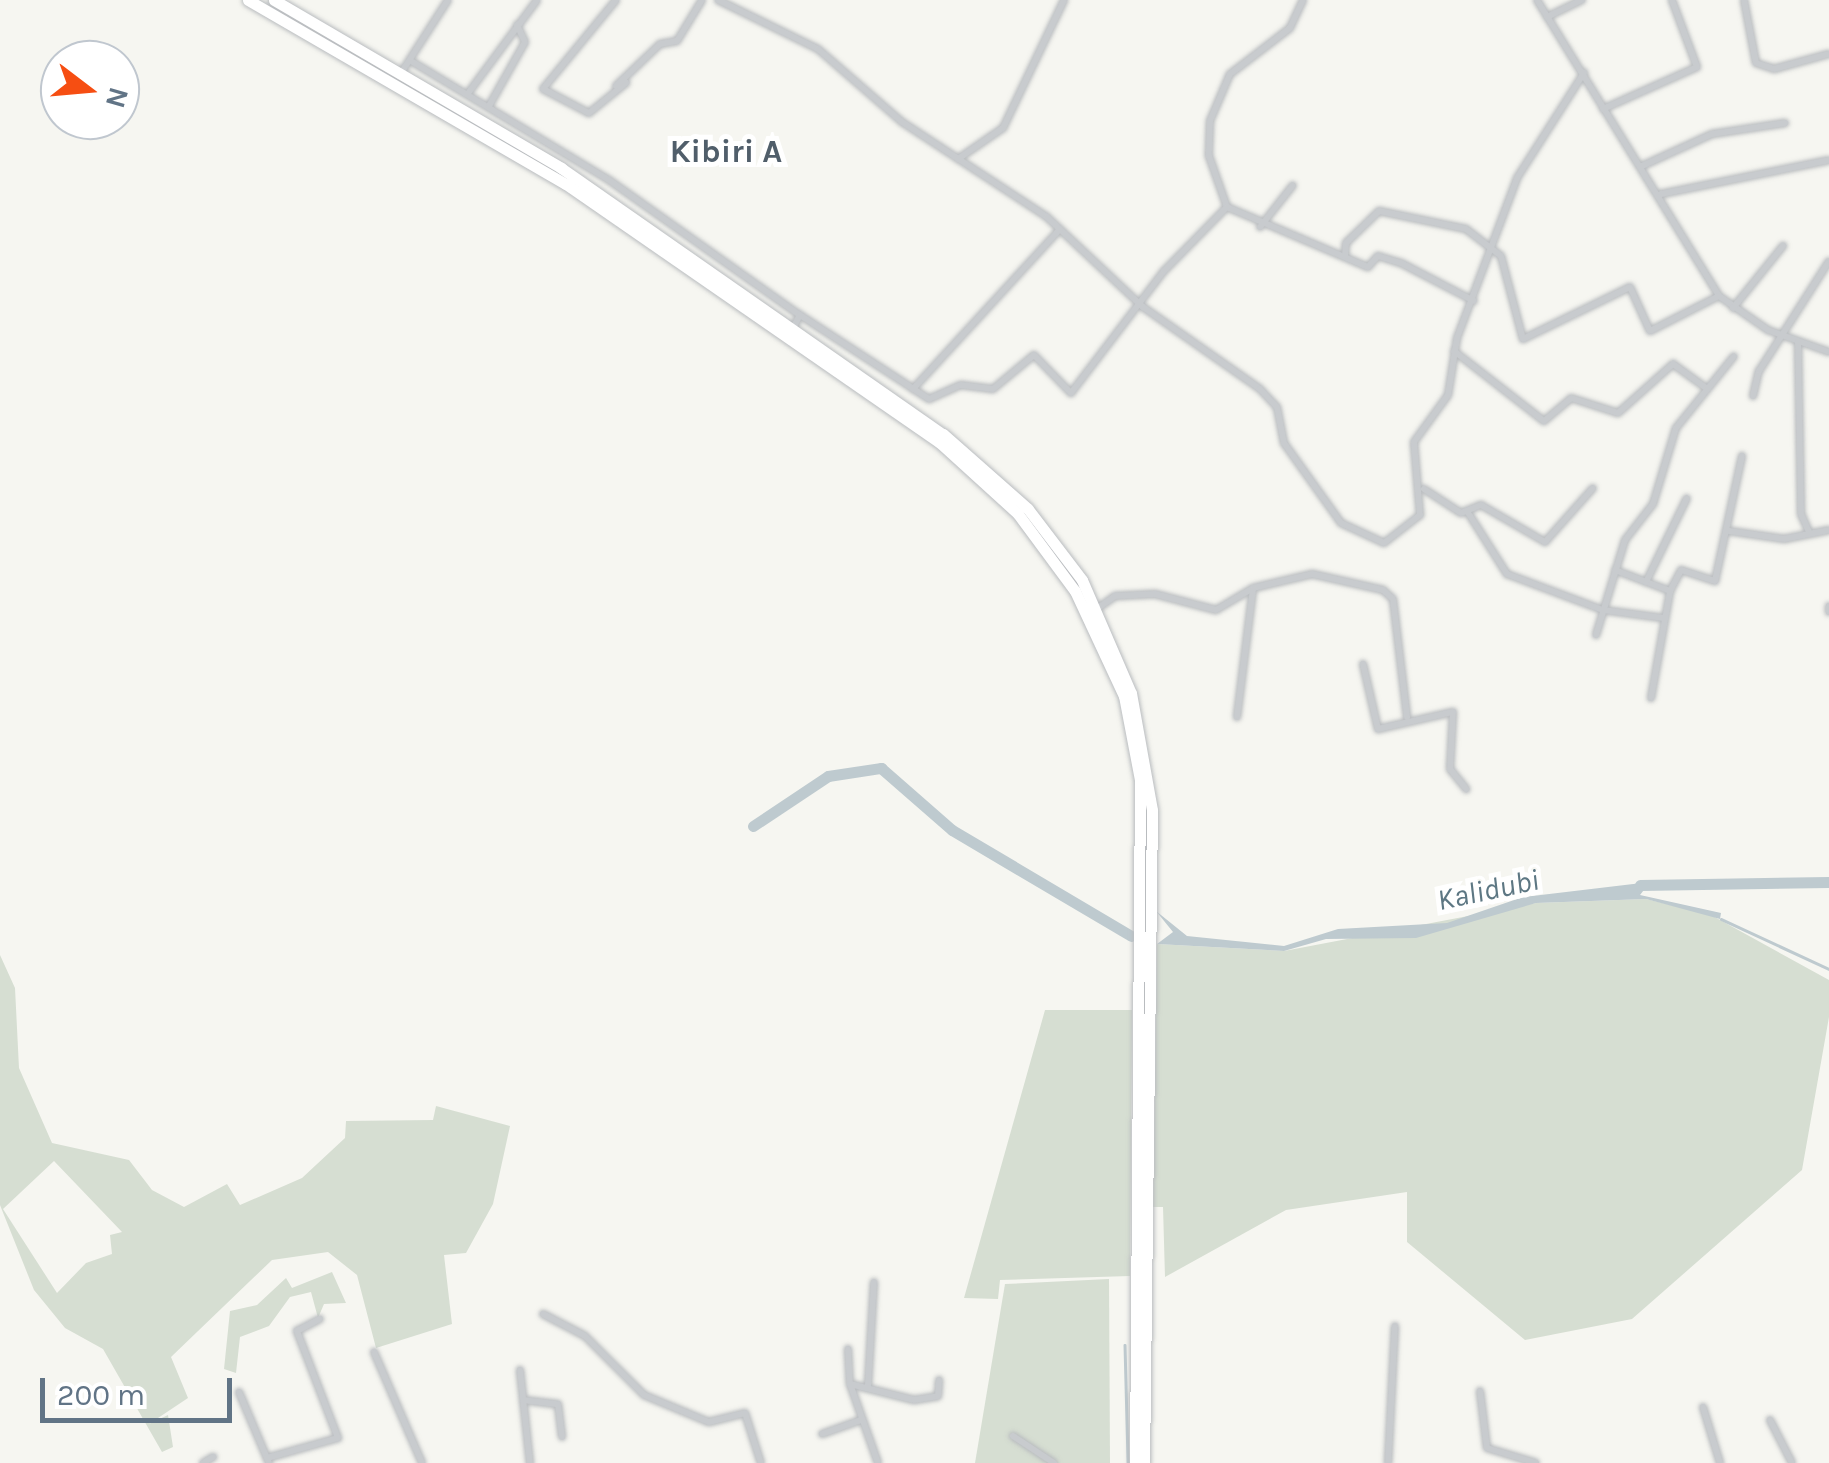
<!DOCTYPE html>
<html>
<head>
<meta charset="utf-8">
<style>
  body { margin:0 }
  #map { position:relative; width:1829px; height:1463px; overflow:hidden; background:#f6f6f1; font-family:Karla,sans-serif }
  div>[style] { position:absolute }
  [style*='--x'] { left:calc(var(--x)*1px); top:calc(var(--y)*1px); width:calc(var(--w)*1px); rotate:calc(var(--a)*1deg) }
  .green>* { inset:0; background:#d6ded2 }
  .water>* { inset:0; background:#becacf }
  .stream>* { height:2.5px; margin:-1.25px; padding:0 1.25px; transform-origin:1.25px; border-radius:1.25px; background:#becacf }
  .river>* { height:11px; margin:-5.5px; padding:0 5.5px; transform-origin:5.5px; border-radius:5.5px; background:#becacf }
  .roads { filter:drop-shadow(0 0 2px #b9bcbf) drop-shadow(0 0 2px #b9bcbf) }
  .street>* { height:6px; margin:-3px; padding:0 3px; transform-origin:3px; border-radius:3px; background:#c8cbce }
  .highway>* { height:11px; margin:-5.5px; padding:0 5.5px; transform-origin:5.5px; border-radius:5.5px; background:#fff }
  span { translate:-50% -50%; white-space:nowrap; text-align:center; line-height:1.15; -webkit-text-stroke:10px #fff; paint-order:stroke }
  .water-label { font-size:30px; color:#5d7783; font-style:italic }
  .quarter-label { font-size:32px; color:#505e6a; font-weight:700 }
  .north { position:absolute; left:40px; top:40px; width:100px; height:100px; box-sizing:border-box; background:#fff; border:2px solid #c0c7cf; border-radius:50%; rotate:106deg; font-size:28px; font-weight:700; line-height:40px; text-align:center; color:#617486 }
  .north::after { content:''; display:block; margin:auto; width:35px; height:45px; background:#f64e12; clip-path:polygon(50% 0,100% 100%,50% 72%,0 100%) }
  .scale { position:absolute; left:40px; top:1378px; width:192px; height:45px; box-sizing:border-box; border:5px solid #617486; border-top:0; padding-left:12px; font-size:30px; line-height:35px; white-space:nowrap; color:#617486; -webkit-text-stroke:8px #fff; paint-order:stroke }
</style>
</head>
<body>
<div id="map">
  <div class="green">
    <div style="clip-path:polygon(1646px 899px,1711px 915px,1829px 980px,1829px 1017px,1802px 1170px,1632px 1319px,1525px 1340px,1407px 1242px,1407px 1192px,1286px 1210px,1165px 1277px,1163px 1207px,1153px 1207px,1157px 944px,1284px 951px,1536px 903px)"></div>
    <div style="clip-path:polygon(evenodd,0 955px,15px 988px,19px 1068px,52px 1143px,129px 1160px,152px 1190px,184px 1207px,227px 1184px,240px 1205px,302px 1178px,345px 1138px,346px 1121px,433px 1120px,436px 1106px,510px 1126px,493px 1204px,466px 1253px,444px 1255px,452px 1324px,376px 1348px,357px 1275px,328px 1252px,272px 1260px,171px 1357px,188px 1398px,149px 1424px,168px 1415px,173px 1447px,162px 1452px,103px 1349px,65px 1328px,34px 1290px,0 1205px,0 955px,54px 1161px,122px 1232px,110px 1235px,112px 1254px,86px 1263px,57px 1293px,3px 1209px,54px 1161px)"></div>
    <div style="clip-path:polygon(1045px 1010px,1132px 1010px,1130px 1276px,1000px 1280px,998px 1299px,964px 1298px)"></div>
    <div style="clip-path:polygon(332px 1272px,346px 1303px,324px 1304px,318px 1318px,311px 1292px,290px 1297px,269px 1326px,240px 1337px,236px 1373px,224px 1369px,230px 1311px,257px 1305px,286px 1278px,292px 1288px)"></div>
    <div style="clip-path:polygon(1109px 1279px,1110px 1463px,975px 1463px,1005px 1284px)"></div>
  </div>
  <div class="water">
    <div style="clip-path:polygon(1650px 882px,1640px 895px,1721px 913px,1720px 919px,1646px 899px,1536px 903px,1416px 938px,1326px 939px,1284px 951px,1157px 944px,1173px 932px,1156px 911px,1187px 936px,1284px 946px,1338px 929px,1447px 923px,1523px 897px)"></div>
  </div>
  <div class="stream">
    <div style="--x:1721;--y:919;--w:119;--a:24.8"></div>
    <div style="--x:1125;--y:1345;--w:118;--a:88.5"></div>
  </div>
  <div class="river">
    <div style="--x:753;--y:826;--w:90;--a:-33.7"></div>
    <div style="--x:828;--y:776;--w:54;--a:-8.6"></div>
    <div style="--x:881;--y:768;--w:94;--a:41.1"></div>
    <div style="--x:952;--y:830;--w:208;--a:30.6"></div>
    <div style="--x:1640;--y:885;--w:189;--a:-0.9"></div>
  </div>
  <div class="roads">
    <div class="street">
      <div style="--x:616;--y:0;--w:115;--a:129.4"></div>
      <div style="--x:543;--y:89;--w:52;--a:27.6"></div>
      <div style="--x:589;--y:113;--w:48;--a:-39"></div>
      <div style="--x:718;--y:0;--w:111;--a:26.1"></div>
      <div style="--x:818;--y:49;--w:111;--a:41"></div>
      <div style="--x:902;--y:122;--w:173;--a:33.2"></div>
      <div style="--x:1047;--y:217;--w:132;--a:43.2"></div>
      <div style="--x:1143;--y:307;--w:143;--a:35"></div>
      <div style="--x:1260;--y:389;--w:25;--a:47"></div>
      <div style="--x:1277;--y:407;--w:37;--a:79"></div>
      <div style="--x:1284;--y:443;--w:98;--a:54.5"></div>
      <div style="--x:1341;--y:523;--w:47;--a:24.9"></div>
      <div style="--x:1384;--y:543;--w:46;--a:-37.9"></div>
      <div style="--x:1420;--y:515;--w:73;--a:-94.7"></div>
      <div style="--x:1414;--y:442;--w:58;--a:-54.1"></div>
      <div style="--x:1448;--y:395;--w:58;--a:-81"></div>
      <div style="--x:1457;--y:338;--w:171;--a:-69.4"></div>
      <div style="--x:1517;--y:178;--w:125;--a:-57.5"></div>
      <div style="--x:1303;--y:0;--w:31;--a:115"></div>
      <div style="--x:1290;--y:28;--w:76;--a:142.5"></div>
      <div style="--x:1230;--y:74;--w:51;--a:113.1"></div>
      <div style="--x:1210;--y:121;--w:35;--a:92"></div>
      <div style="--x:1209;--y:156;--w:54;--a:70.6"></div>
      <div style="--x:1227;--y:207;--w:153;--a:23.1"></div>
      <div style="--x:1368;--y:267;--w:15;--a:-48"></div>
      <div style="--x:1378;--y:256;--w:24;--a:17"></div>
      <div style="--x:1401;--y:263;--w:82;--a:27.5"></div>
      <div style="--x:1537;--y:0;--w:347;--a:58.4"></div>
      <div style="--x:1719;--y:296;--w:60;--a:34.8"></div>
      <div style="--x:1768;--y:330;--w:65;--a:19.8"></div>
      <div style="--x:1744;--y:0;--w:64;--a:79.2"></div>
      <div style="--x:1756;--y:63;--w:19;--a:18"></div>
      <div style="--x:1774;--y:69;--w:57;--a:-15.3"></div>
      <div style="--x:1547;--y:17;--w:39;--a:-26"></div>
      <div style="--x:411;--y:61;--w:231;--a:31"></div>
      <div style="--x:609;--y:180;--w:234;--a:35.3"></div>
      <div style="--x:403;--y:70;--w:83;--a:-57.3"></div>
      <div style="--x:616;--y:86;--w:61;--a:-43.7"></div>
      <div style="--x:660;--y:44;--w:17;--a:-10"></div>
      <div style="--x:677;--y:41;--w:48;--a:-58.6"></div>
      <div style="--x:469;--y:92;--w:114;--a:-53.5"></div>
      <div style="--x:489;--y:106;--w:73;--a:-60.6"></div>
      <div style="--x:525;--y:42;--w:19;--a:-115"></div>
      <div style="--x:1603;--y:109;--w:103;--a:-24.1"></div>
      <div style="--x:1697;--y:67;--w:72;--a:-110.5"></div>
      <div style="--x:958;--y:159;--w:55;--a:-34.6"></div>
      <div style="--x:1003;--y:128;--w:142;--a:-64.5"></div>
      <div style="--x:1642;--y:166;--w:77;--a:-24.6"></div>
      <div style="--x:1712;--y:134;--w:74;--a:-8.6"></div>
      <div style="--x:1661;--y:194;--w:171;--a:-11.4"></div>
      <div style="--x:1260;--y:227;--w:53;--a:-51.8"></div>
      <div style="--x:1345;--y:256;--w:13;--a:-86"></div>
      <div style="--x:1346;--y:243;--w:46;--a:-44.1"></div>
      <div style="--x:1379;--y:211;--w:89;--a:11.7"></div>
      <div style="--x:1466;--y:229;--w:44;--a:37.6"></div>
      <div style="--x:1501;--y:256;--w:86;--a:75.2"></div>
      <div style="--x:1523;--y:339;--w:119;--a:-25.9"></div>
      <div style="--x:1630;--y:287;--w:48;--a:65.6"></div>
      <div style="--x:1650;--y:331;--w:77;--a:-26.9"></div>
      <div style="--x:1733;--y:308;--w:80;--a:-51.1"></div>
      <div style="--x:793;--y:328;--w:15;--a:-62"></div>
      <div style="--x:800;--y:315;--w:154;--a:33.1"></div>
      <div style="--x:929;--y:399;--w:35;--a:-24"></div>
      <div style="--x:961;--y:385;--w:32;--a:7"></div>
      <div style="--x:993;--y:389;--w:53;--a:-39.7"></div>
      <div style="--x:1034;--y:355;--w:53;--a:45.8"></div>
      <div style="--x:1071;--y:393;--w:153;--a:-52.7"></div>
      <div style="--x:1164;--y:271;--w:90;--a:-45.5"></div>
      <div style="--x:1798;--y:342;--w:172;--a:89"></div>
      <div style="--x:1801;--y:514;--w:20;--a:66"></div>
      <div style="--x:1454;--y:351;--w:114;--a:37.9"></div>
      <div style="--x:1544;--y:421;--w:35;--a:-40"></div>
      <div style="--x:1571;--y:398;--w:49;--a:17.7"></div>
      <div style="--x:1618;--y:413;--w:74;--a:-41.7"></div>
      <div style="--x:1673;--y:364;--w:39;--a:36"></div>
      <div style="--x:913;--y:389;--w:217;--a:-47.4"></div>
      <div style="--x:1753;--y:396;--w:26;--a:-77"></div>
      <div style="--x:1759;--y:371;--w:130;--a:-57.5"></div>
      <div style="--x:1424;--y:489;--w:44;--a:33"></div>
      <div style="--x:1461;--y:513;--w:22;--a:-22"></div>
      <div style="--x:1481;--y:505;--w:74;--a:30"></div>
      <div style="--x:1545;--y:542;--w:72;--a:-48.4"></div>
      <div style="--x:1467;--y:511;--w:75;--a:57.6"></div>
      <div style="--x:1507;--y:574;--w:103;--a:20.6"></div>
      <div style="--x:1603;--y:610;--w:61;--a:7.6"></div>
      <div style="--x:1729;--y:531;--w:56;--a:8.3"></div>
      <div style="--x:1784;--y:539;--w:46;--a:-11.3"></div>
      <div style="--x:1615;--y:570;--w:59;--a:20.9"></div>
      <div style="--x:1670;--y:591;--w:24;--a:-62"></div>
      <div style="--x:1681;--y:570;--w:36;--a:18"></div>
      <div style="--x:1715;--y:581;--w:128;--a:-77.8"></div>
      <div style="--x:1646;--y:582;--w:93;--a:-64"></div>
      <div style="--x:1829;--y:606;--w:6;--a:90"></div>
      <div style="--x:1098;--y:608;--w:21;--a:-35"></div>
      <div style="--x:1115;--y:596;--w:40;--a:-2.9"></div>
      <div style="--x:1155;--y:594;--w:63;--a:14.7"></div>
      <div style="--x:1216;--y:610;--w:43;--a:-30.7"></div>
      <div style="--x:1253;--y:588;--w:61;--a:-13.3"></div>
      <div style="--x:1312;--y:574;--w:73;--a:12.7"></div>
      <div style="--x:1383;--y:590;--w:13;--a:42"></div>
      <div style="--x:1393;--y:599;--w:119;--a:83.2"></div>
      <div style="--x:1596;--y:635;--w:99;--a:-73"></div>
      <div style="--x:1625;--y:540;--w:46;--a:-52.1"></div>
      <div style="--x:1653;--y:504;--w:79;--a:-73.2"></div>
      <div style="--x:1676;--y:428;--w:92;--a:-51.1"></div>
      <div style="--x:1363;--y:664;--w:67;--a:77"></div>
      <div style="--x:1378;--y:729;--w:77;--a:-12.8"></div>
      <div style="--x:1453;--y:712;--w:57;--a:93"></div>
      <div style="--x:1450;--y:769;--w:26;--a:51"></div>
      <div style="--x:1651;--y:698;--w:109;--a:-79.9"></div>
      <div style="--x:1237;--y:717;--w:129;--a:-82.9"></div>
      <div style="--x:543;--y:1314;--w:47;--a:27.6"></div>
      <div style="--x:585;--y:1336;--w:83;--a:45"></div>
      <div style="--x:644;--y:1395;--w:70;--a:22.6"></div>
      <div style="--x:709;--y:1422;--w:37;--a:-14"></div>
      <div style="--x:745;--y:1413;--w:52;--a:72.3"></div>
      <div style="--x:848;--y:1349;--w:35;--a:87"></div>
      <div style="--x:374;--y:1352;--w:121;--a:66.6"></div>
      <div style="--x:520;--y:1370;--w:94;--a:83.9"></div>
      <div style="--x:868;--y:1385;--w:103;--a:-86.7"></div>
      <div style="--x:1480;--y:1391;--w:57;--a:83"></div>
      <div style="--x:1487;--y:1448;--w:51;--a:17"></div>
      <div style="--x:239;--y:1392;--w:77;--a:67.1"></div>
      <div style="--x:523;--y:1400;--w:35;--a:7"></div>
      <div style="--x:558;--y:1404;--w:33;--a:83"></div>
      <div style="--x:1703;--y:1407;--w:59;--a:73.1"></div>
      <div style="--x:1770;--y:1420;--w:48;--a:62.9"></div>
      <div style="--x:822;--y:1434;--w:41;--a:-19.7"></div>
      <div style="--x:1013;--y:1436;--w:49;--a:33.4"></div>
      <div style="--x:267;--y:1458;--w:74;--a:-15.7"></div>
      <div style="--x:338;--y:1438;--w:115;--a:-111"></div>
      <div style="--x:297;--y:1331;--w:26;--a:-28"></div>
      <div style="--x:203;--y:1463;--w:12;--a:-31"></div>
      <div style="--x:878;--y:1463;--w:84;--a:-109.5"></div>
      <div style="--x:850;--y:1384;--w:66;--a:14"></div>
      <div style="--x:914;--y:1400;--w:24;--a:-9"></div>
      <div style="--x:938;--y:1396;--w:16;--a:-86"></div>
      <div style="--x:1388;--y:1463;--w:137;--a:-87.1"></div>
    </div>
    <div class="highway">
      <div style="--x:248;--y:0;--w:367;--a:30.1"></div>
      <div style="--x:566;--y:184;--w:454;--a:34.7"></div>
      <div style="--x:939;--y:442;--w:107;--a:42.3"></div>
      <div style="--x:1018;--y:514;--w:96;--a:53.5"></div>
      <div style="--x:1075;--y:591;--w:116;--a:65"></div>
      <div style="--x:1124;--y:696;--w:86;--a:79.2"></div>
      <div style="--x:1140;--y:780;--w:683;--a:90.42"></div>
      <div style="--x:274;--y:0;--w:333;--a:30.3"></div>
      <div style="--x:561;--y:168;--w:465;--a:34.9"></div>
      <div style="--x:943;--y:434;--w:113;--a:41.4"></div>
      <div style="--x:1028;--y:509;--w:89;--a:52.7"></div>
      <div style="--x:1082;--y:580;--w:123;--a:66.6"></div>
      <div style="--x:1131;--y:693;--w:119;--a:79.8"></div>
      <div style="--x:1152;--y:810;--w:653;--a:90.7"></div>
    </div>
  </div>
  <div class="water-label">
    <span style="left:1488px;top:890px;rotate:-12deg">Kalidubi</span>
  </div>
  <div class="quarter-label">
    <span style="left:726px;top:152px">Kibiri A</span>
  </div>
  <div class="north">N</div>
  <div class="scale">200 m</div>
</div>
</body>
</html>
